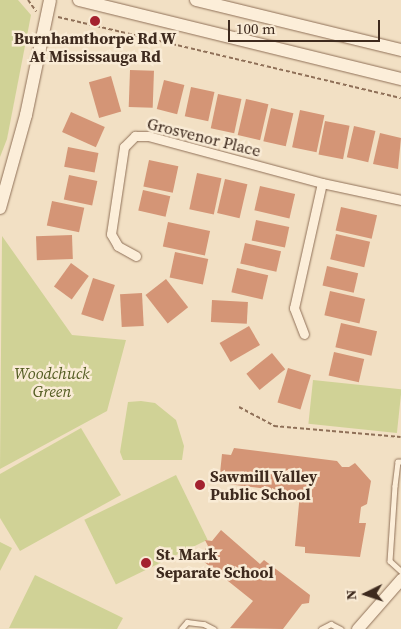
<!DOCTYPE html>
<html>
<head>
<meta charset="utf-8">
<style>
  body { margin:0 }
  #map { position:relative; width:401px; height:629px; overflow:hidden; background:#f2e0c4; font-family:"Source Serif 4",serif }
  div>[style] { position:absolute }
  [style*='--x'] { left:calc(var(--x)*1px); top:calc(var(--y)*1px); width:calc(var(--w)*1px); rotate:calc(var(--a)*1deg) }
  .green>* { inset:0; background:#d0d296; transform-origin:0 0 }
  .building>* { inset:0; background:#d49576; transform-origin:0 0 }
  .path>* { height:2px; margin-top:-1px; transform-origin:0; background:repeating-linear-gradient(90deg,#8f7058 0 4px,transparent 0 6.5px) }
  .roads { filter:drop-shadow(0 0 1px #8f7058) drop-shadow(0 0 1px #8f7058) }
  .service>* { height:4.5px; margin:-2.25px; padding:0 2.25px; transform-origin:2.25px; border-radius:2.25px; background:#fceed9 }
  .minor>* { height:9px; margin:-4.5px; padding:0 4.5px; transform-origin:4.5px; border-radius:4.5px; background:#fceed9 }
  .tertiary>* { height:11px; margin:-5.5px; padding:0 5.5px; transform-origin:5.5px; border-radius:5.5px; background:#fceed9 }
  .secondary>* { height:12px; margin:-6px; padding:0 6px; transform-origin:6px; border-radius:6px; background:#fceed9 }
  .dots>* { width:14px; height:14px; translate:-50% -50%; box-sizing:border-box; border:2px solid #f9ebd5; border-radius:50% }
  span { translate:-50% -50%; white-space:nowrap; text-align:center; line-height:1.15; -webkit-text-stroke:5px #f9ebd5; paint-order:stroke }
  .poi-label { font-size:16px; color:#3e2a1e; font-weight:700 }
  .left { translate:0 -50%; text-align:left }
  .street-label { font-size:16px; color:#3e2a1e }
  .park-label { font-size:16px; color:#535c22; font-style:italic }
  .north { position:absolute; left:341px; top:569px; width:50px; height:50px; -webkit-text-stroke:4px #f9ebd5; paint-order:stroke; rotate:266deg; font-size:14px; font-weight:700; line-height:20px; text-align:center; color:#3e2a1e }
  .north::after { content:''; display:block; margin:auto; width:18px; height:22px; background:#3e2a1e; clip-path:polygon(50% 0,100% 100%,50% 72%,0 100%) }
  .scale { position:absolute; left:228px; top:20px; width:152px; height:22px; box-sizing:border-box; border:2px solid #3e2a1e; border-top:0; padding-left:6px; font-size:15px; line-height:18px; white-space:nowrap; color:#3e2a1e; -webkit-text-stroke:4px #f9ebd5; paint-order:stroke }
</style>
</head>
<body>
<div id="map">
  <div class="green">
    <div style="clip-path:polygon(0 0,18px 0,31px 15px,7px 139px,0 157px)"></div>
    <div style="clip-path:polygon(2px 236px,72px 335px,126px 340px,107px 411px,0 469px)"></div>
    <div style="left:313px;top:380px;width:89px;height:44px;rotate:6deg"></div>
    <div style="clip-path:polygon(141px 401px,155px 403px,176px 420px,184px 446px,182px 460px,123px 460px,120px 452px,128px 402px)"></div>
    <div style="clip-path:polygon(81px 428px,121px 495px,20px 551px,0 518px,0 474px)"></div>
    <div style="left:176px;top:475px;width:72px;height:102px;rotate:64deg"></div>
    <div style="clip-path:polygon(0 542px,12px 548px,0 571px)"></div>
    <div style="clip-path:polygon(35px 575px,123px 618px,117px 629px,9px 628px)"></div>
  </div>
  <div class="building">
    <div style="left:130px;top:70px;width:24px;height:37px;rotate:2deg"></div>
    <div style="left:111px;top:76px;width:37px;height:23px;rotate:74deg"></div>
    <div style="left:164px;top:80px;width:21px;height:30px;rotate:14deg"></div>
    <div style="left:191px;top:87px;width:24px;height:30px;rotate:12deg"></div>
    <div style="left:218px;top:94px;width:24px;height:35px;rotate:12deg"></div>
    <div style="left:246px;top:99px;width:23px;height:37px;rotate:13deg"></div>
    <div style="left:271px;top:108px;width:23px;height:34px;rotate:13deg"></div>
    <div style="left:300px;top:110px;width:25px;height:38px;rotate:12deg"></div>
    <div style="left:71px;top:112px;width:37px;height:22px;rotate:24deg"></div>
    <div style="left:325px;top:121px;width:25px;height:34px;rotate:11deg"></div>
    <div style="left:354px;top:126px;width:22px;height:32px;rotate:13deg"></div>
    <div style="clip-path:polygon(380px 133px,401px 138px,398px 169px,373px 164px)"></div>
    <div style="left:68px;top:147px;width:31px;height:20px;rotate:11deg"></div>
    <div style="left:149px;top:160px;width:30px;height:27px;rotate:12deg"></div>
    <div style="left:197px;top:173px;width:25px;height:37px;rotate:12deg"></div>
    <div style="left:69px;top:175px;width:29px;height:25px;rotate:12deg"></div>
    <div style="left:225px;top:179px;width:23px;height:35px;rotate:13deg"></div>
    <div style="left:260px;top:186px;width:36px;height:25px;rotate:13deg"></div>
    <div style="left:143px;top:190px;width:28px;height:21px;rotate:13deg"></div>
    <div style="left:52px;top:201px;width:33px;height:25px;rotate:12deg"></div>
    <div style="left:341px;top:207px;width:37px;height:24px;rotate:13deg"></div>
    <div style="left:256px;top:220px;width:34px;height:21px;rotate:12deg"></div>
    <div style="left:168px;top:222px;width:43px;height:25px;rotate:12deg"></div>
    <div style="left:336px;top:234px;width:35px;height:26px;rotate:13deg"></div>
    <div style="left:72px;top:235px;width:24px;height:36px;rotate:88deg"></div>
    <div style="left:245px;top:243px;width:37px;height:21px;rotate:13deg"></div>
    <div style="left:175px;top:252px;width:34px;height:26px;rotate:12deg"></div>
    <div style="left:71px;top:263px;width:22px;height:29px;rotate:36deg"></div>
    <div style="left:327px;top:266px;width:32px;height:20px;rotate:13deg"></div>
    <div style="left:237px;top:268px;width:32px;height:25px;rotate:13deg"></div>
    <div style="left:93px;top:278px;width:23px;height:38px;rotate:18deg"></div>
    <div style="left:166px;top:279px;width:36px;height:26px;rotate:52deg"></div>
    <div style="left:330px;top:291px;width:36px;height:25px;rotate:13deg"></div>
    <div style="left:142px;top:293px;width:33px;height:22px;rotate:87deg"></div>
    <div style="left:212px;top:300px;width:36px;height:22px;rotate:3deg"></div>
    <div style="left:341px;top:323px;width:37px;height:25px;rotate:13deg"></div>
    <div style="left:249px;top:326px;width:22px;height:34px;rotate:60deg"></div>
    <div style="left:334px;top:352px;width:31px;height:24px;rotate:13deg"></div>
    <div style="left:272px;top:353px;width:21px;height:33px;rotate:51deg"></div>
    <div style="left:288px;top:368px;width:24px;height:36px;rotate:17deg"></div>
    <div style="clip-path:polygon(234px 448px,337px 461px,342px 467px,349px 467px,355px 463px,371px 481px,367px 504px,361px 507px,359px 523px,366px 523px,360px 557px,305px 553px,305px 547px,295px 546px,300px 493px,219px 483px,222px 454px,231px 455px)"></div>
    <div style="clip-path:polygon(221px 530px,260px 564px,264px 560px,310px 595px,309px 603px,302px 604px,283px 629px,230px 628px,253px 601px,198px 557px,208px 546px,205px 540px,212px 541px)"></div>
  </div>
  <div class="path">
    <div style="--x:28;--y:0;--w:14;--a:54"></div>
    <div style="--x:58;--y:17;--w:352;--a:13.3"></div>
    <div style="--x:239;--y:407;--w:40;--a:28"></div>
    <div style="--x:274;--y:426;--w:127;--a:5"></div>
  </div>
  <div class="roads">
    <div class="service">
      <div style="--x:401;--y:462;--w:3;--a:180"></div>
      <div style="--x:398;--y:462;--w:24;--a:97"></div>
      <div style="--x:395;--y:486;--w:75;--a:93.8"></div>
      <div style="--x:390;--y:561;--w:15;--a:42"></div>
      <div style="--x:181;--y:629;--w:9;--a:-49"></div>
      <div style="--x:187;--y:622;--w:17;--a:7"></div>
      <div style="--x:204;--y:624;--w:11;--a:27"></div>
      <div style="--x:321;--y:629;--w:11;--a:-27"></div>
      <div style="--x:331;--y:624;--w:11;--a:27"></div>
    </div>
    <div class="minor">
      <div style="--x:136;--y:256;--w:21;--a:-151"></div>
      <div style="--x:118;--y:246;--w:14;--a:-120"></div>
      <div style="--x:111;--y:234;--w:88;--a:-81.5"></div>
      <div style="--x:124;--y:147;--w:16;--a:-45"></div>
      <div style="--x:135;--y:136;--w:13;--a:0"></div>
      <div style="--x:148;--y:136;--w:180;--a:15.1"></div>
      <div style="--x:322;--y:183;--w:81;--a:12.1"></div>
      <div style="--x:304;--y:334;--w:28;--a:-111"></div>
      <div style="--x:294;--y:308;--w:128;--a:-77.4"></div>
    </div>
    <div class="tertiary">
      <div style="--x:357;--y:629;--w:67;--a:-48.7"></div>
    </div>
    <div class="secondary">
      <div style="--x:79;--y:0;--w:332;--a:13.8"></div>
      <div style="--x:196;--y:0;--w:211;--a:13.7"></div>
      <div style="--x:0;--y:208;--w:97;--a:-74.4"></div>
      <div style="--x:26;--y:115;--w:117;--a:-78.2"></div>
    </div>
  </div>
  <div class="dots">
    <div style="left:95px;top:21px;background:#a4222f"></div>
    <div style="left:200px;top:485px;background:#a4222f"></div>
    <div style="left:146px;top:563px;background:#a4222f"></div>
  </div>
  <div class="poi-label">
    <span style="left:95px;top:47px">Burnhamthorpe Rd W<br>At Mississauga Rd</span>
    <span class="left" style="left:210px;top:485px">Sawmill Valley<br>Public School</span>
    <span class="left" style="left:156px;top:563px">St. Mark<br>Separate School</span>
  </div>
  <div class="street-label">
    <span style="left:204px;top:137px;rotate:14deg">Grosvenor Place</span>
  </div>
  <div class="park-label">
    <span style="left:52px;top:382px">Woodchuck<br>Green</span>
  </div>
  <div class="north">N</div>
  <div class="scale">100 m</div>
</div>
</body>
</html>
